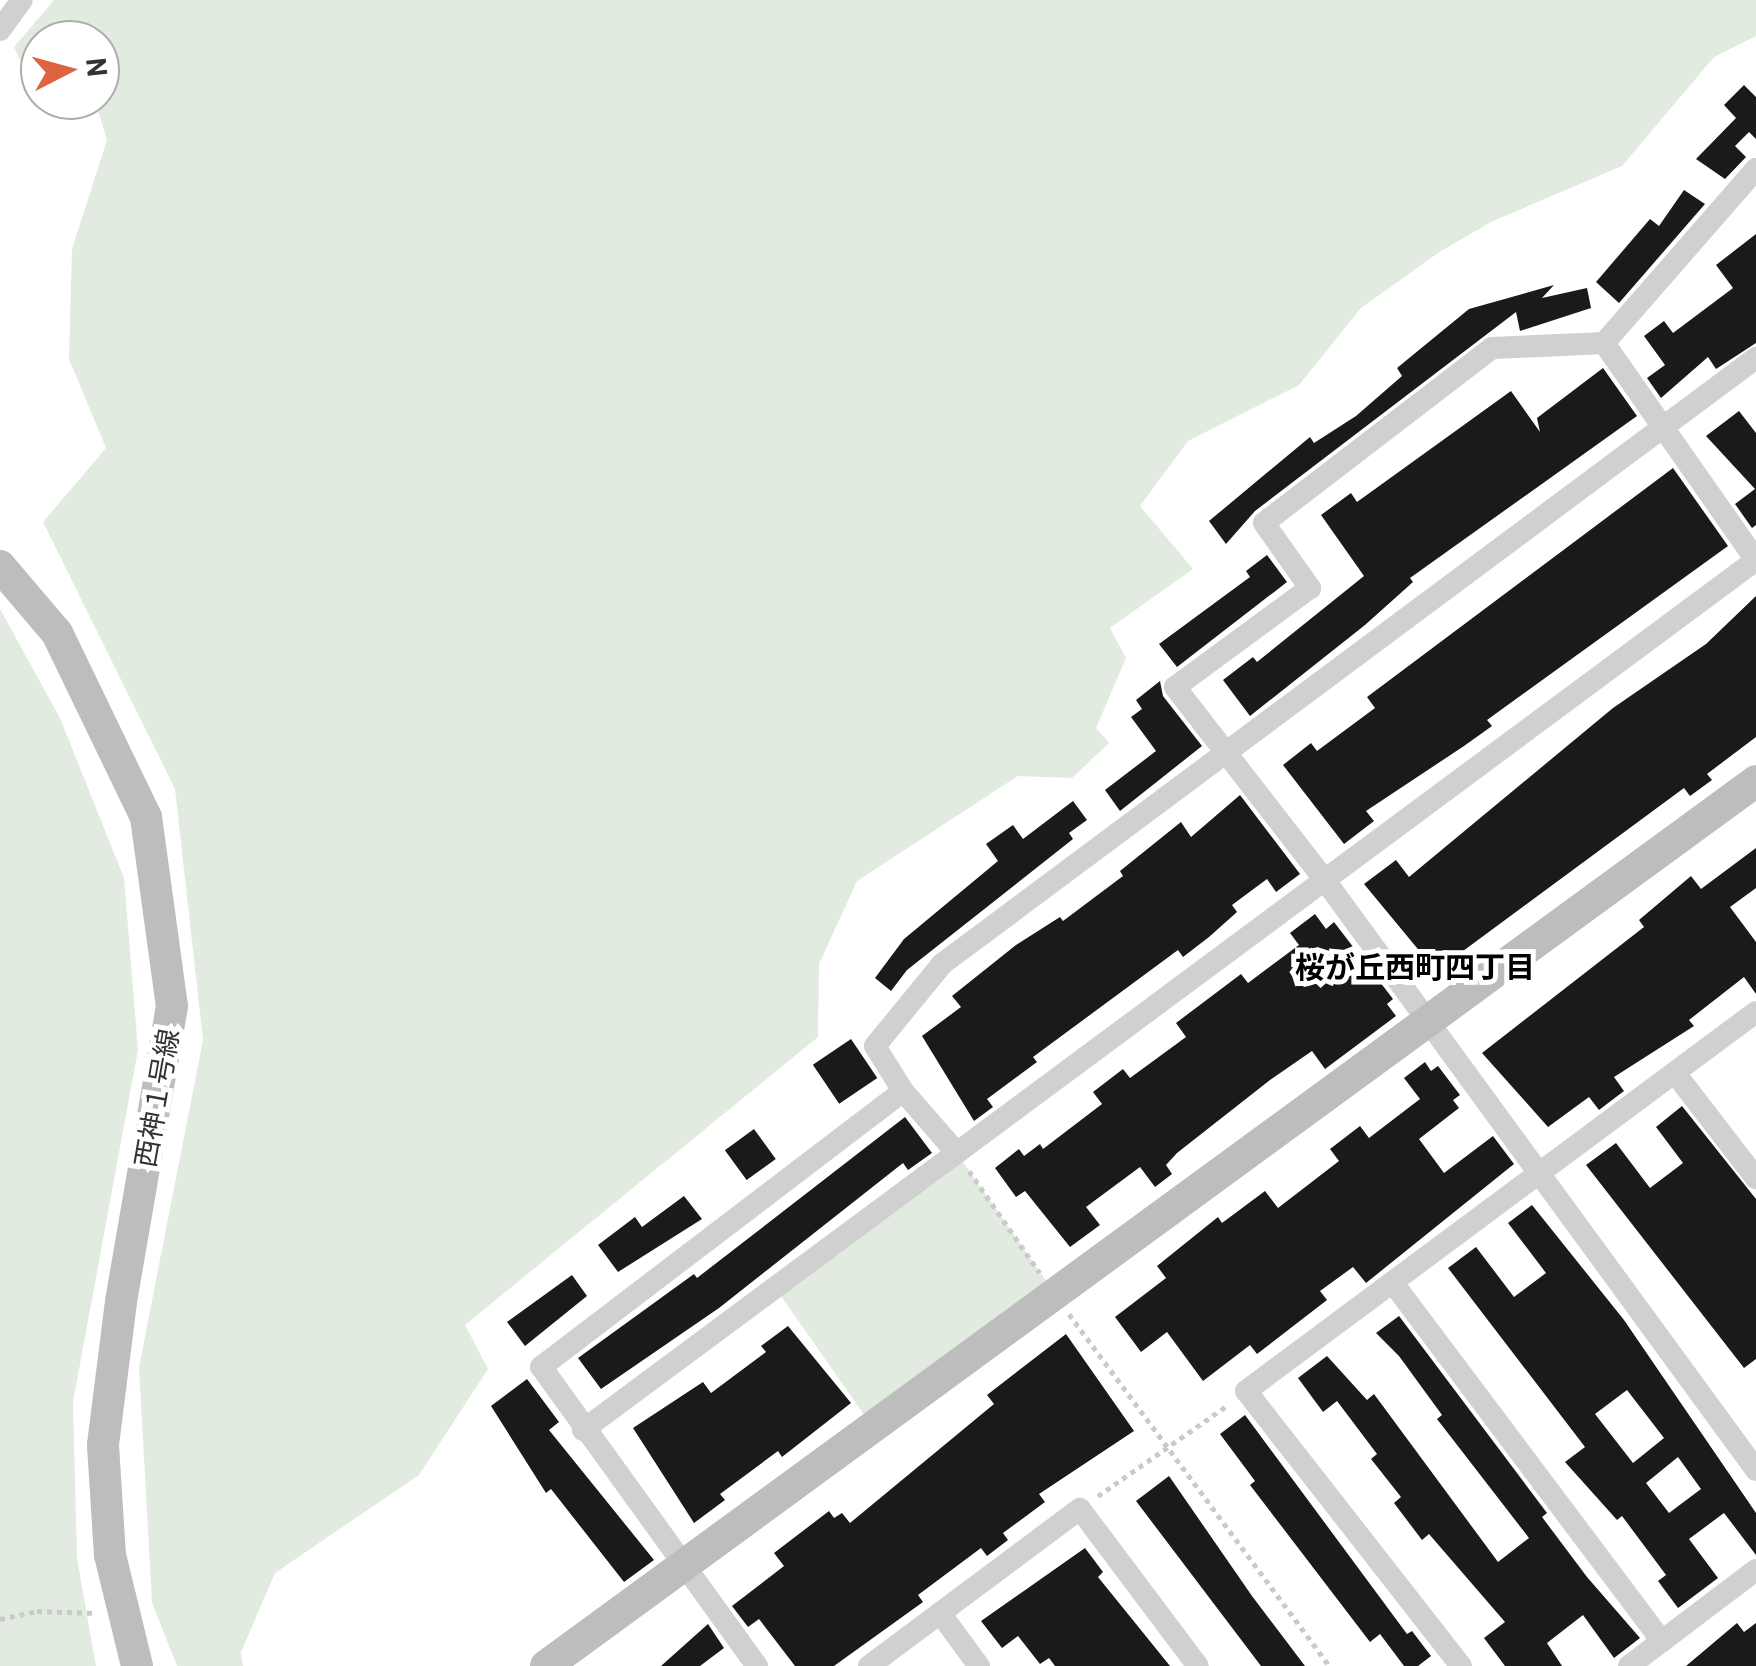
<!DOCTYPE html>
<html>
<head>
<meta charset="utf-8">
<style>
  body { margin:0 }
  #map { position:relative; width:1756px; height:1666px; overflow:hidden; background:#fff; font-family:Barlow,"Noto Sans JP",sans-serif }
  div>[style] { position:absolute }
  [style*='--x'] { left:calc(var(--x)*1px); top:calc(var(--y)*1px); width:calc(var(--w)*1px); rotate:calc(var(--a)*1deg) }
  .green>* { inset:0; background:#e2ebdf; transform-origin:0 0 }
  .building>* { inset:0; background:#1a1a1a; transform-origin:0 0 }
  .path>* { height:5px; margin-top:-2.5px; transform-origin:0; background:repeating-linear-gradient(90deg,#cacaca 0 5px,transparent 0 10px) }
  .street>* { height:22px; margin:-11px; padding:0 11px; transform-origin:11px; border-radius:11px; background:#d0d0d0 }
  .secondary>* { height:32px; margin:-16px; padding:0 16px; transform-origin:16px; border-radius:16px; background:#bdbdbd }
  span { translate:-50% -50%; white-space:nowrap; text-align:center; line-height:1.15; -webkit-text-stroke:10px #fff; paint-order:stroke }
  .street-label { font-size:28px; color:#333 }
  .neighbourhood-label { font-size:30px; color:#000; font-weight:700 }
  .north { position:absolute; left:20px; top:20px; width:100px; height:100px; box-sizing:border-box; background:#fff; border:2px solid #adadad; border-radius:50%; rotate:84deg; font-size:28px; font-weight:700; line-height:40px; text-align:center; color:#333 }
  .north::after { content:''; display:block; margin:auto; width:35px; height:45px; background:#de6341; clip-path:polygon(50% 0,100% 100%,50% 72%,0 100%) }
</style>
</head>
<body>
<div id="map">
  <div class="green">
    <div style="clip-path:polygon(54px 0,1756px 0,1756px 36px,1714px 57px,1622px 166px,1493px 221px,1441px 251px,1361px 308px,1299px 385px,1188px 441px,1140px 506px,1193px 569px,1110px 628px,1126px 658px,1096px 728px,1109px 743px,1072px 778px,1018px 776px,857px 881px,819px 964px,818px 1037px,465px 1325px,488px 1369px,419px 1475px,275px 1573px,241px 1652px,243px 1666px,177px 1666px,152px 1603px,139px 1367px,203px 1040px,175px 789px,43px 522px,106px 448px,69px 359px,72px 249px,107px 140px,95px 100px,100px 100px,100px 40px,40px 40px,36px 95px,14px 47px)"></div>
    <div style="clip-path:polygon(0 609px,60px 718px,124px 878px,138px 1050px,73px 1402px,77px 1558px,96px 1666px,0 1666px)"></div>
    <div style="left:956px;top:1152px;width:173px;height:226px;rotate:55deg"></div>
  </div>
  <div class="building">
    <div style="clip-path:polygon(1744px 85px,1756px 97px,1756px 139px,1749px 132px,1735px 146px,1746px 157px,1725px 179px,1696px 159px,1736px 118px,1724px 105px)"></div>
    <div style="clip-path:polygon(1684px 190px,1705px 204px,1619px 303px,1596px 282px,1650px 219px,1659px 226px)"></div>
    <div style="clip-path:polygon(1756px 234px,1756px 343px,1716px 369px,1708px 357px,1661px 398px,1647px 378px,1665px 365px,1644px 336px,1664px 321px,1673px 333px,1733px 288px,1716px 265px)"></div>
    <div style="clip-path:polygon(1554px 285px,1542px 298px,1587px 288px,1591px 308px,1520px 331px,1516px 312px,1255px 511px,1226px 544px,1209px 521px,1310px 437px,1314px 443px,1356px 416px,1402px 376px,1397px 368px,1469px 309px)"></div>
    <div style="clip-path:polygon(1603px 368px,1637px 416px,1410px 578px,1413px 582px,1365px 625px,1250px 716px,1223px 680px,1253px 657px,1257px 662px,1364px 576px,1321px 515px,1351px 493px,1357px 502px,1511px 391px,1540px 432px,1537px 418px)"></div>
    <div style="clip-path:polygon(1739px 411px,1756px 433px,1756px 525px,1752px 528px,1735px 504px,1755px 489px,1706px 436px)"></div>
    <div style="clip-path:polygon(1673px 468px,1728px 546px,1487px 720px,1492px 726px,1464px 746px,1366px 811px,1374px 821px,1344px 844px,1283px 765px,1311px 743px,1317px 751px,1375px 708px,1367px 697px)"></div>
    <div style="clip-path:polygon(1267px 555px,1287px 582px,1177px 667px,1159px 644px,1250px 577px,1246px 571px)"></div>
    <div style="clip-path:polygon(1756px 596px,1756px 737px,1707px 774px,1712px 780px,1690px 796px,1684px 788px,1436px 971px,1364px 884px,1396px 860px,1409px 877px,1613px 708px,1706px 644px)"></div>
    <div style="clip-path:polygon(1160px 681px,1163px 696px,1202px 746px,1120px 811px,1105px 790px,1156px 751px,1131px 717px,1142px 709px,1136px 700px)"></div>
    <div style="clip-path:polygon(1240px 795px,1300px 874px,1276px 892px,1267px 879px,1232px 905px,1237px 912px,1209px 937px,1183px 957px,1178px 950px,1033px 1057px,1037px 1062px,987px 1099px,993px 1107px,974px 1121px,922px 1036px,961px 1007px,952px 996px,1016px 945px,1060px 917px,1063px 921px,1123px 876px,1120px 871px,1181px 822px,1191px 837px)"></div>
    <div style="clip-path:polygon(1073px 801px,1087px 820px,1069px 833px,1073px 839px,907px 970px,891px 991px,875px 978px,904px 939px,998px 861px,986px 844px,1013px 825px,1023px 839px)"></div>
    <div style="clip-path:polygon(1756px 848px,1756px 888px,1730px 907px,1756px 942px,1756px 994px,1744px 977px,1689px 1020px,1694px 1026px,1614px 1077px,1624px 1091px,1599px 1110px,1589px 1097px,1548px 1127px,1482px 1053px,1644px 927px,1639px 920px,1691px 876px,1701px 889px)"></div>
    <div style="clip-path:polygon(1315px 914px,1326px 929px,1334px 922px,1393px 999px,1387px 1004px,1396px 1016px,1325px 1069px,1312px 1051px,1270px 1080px,1177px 1153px,1166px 1165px,1172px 1174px,1155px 1187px,1140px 1167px,1086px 1207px,1100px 1225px,1070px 1247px,1025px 1191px,1016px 1197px,995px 1168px,1019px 1149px,1024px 1156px,1040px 1144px,1043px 1149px,1102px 1104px,1093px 1092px,1123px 1069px,1130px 1078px,1186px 1037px,1176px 1023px,1241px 974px,1248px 983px,1299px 945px,1290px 933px)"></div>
    <div style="left:851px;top:1039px;width:47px;height:46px;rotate:56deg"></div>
    <div style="clip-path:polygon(1425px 1062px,1431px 1071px,1438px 1066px,1460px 1095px,1453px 1100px,1459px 1108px,1419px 1139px,1444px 1173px,1493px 1136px,1514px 1164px,1366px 1283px,1353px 1267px,1320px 1291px,1327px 1300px,1257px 1354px,1250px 1345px,1203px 1381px,1167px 1332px,1141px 1352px,1115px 1317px,1166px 1278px,1157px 1266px,1218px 1217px,1222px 1223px,1265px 1191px,1278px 1208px,1339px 1161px,1330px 1149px,1360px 1126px,1369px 1138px,1420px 1099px,1404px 1078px)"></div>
    <div style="clip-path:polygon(1682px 1106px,1756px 1199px,1756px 1359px,1744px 1368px,1586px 1165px,1616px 1143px,1650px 1188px,1683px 1163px,1656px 1127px)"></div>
    <div style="clip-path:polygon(905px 1117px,932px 1153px,908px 1170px,903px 1163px,719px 1308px,601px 1389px,578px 1358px,694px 1274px,697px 1278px)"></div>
    <div style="left:754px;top:1129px;width:37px;height:36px;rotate:54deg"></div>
    <div style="clip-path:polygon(684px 1196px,702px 1219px,618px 1272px,598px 1245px,635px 1217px,642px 1227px)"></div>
    <div style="clip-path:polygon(evenodd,1532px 1205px,1624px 1320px,1756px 1513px,1756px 1555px,1724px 1513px,1689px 1539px,1718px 1578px,1678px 1608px,1658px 1581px,1666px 1575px,1622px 1516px,1617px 1520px,1565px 1462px,1585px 1447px,1448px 1268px,1476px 1247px,1514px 1297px,1546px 1273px,1508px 1223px,1532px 1205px,1627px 1390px,1664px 1438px,1633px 1463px,1595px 1414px,1627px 1390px,1532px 1205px,1678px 1457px,1701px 1489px,1669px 1513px,1646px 1483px,1678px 1457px)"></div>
    <div style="clip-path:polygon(572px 1275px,587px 1296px,525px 1346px,507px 1322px)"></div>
    <div style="clip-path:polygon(1399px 1316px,1547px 1513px,1542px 1517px,1587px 1577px,1640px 1638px,1614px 1658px,1583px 1615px,1547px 1643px,1562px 1666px,1505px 1666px,1484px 1638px,1505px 1622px,1429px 1534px,1422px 1540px,1394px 1503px,1401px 1497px,1371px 1459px,1377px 1454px,1337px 1401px,1323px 1412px,1298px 1378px,1327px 1356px,1367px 1400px,1374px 1394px,1498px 1562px,1529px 1538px,1437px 1419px,1442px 1415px,1399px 1356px,1376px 1333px)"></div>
    <div style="clip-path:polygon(788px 1326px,851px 1403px,782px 1457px,778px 1451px,720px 1494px,725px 1500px,694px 1523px,633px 1428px,703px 1382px,711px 1393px,766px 1352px,761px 1346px)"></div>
    <div style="clip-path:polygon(1066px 1334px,1134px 1431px,1039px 1494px,1045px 1502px,1003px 1533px,1008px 1540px,987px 1556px,981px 1548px,918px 1595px,923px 1602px,834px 1666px,795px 1666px,759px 1619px,748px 1627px,732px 1606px,784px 1566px,774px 1553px,829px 1511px,834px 1518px,842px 1513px,850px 1523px,994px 1404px,987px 1395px)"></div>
    <div style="clip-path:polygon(527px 1379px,559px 1422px,549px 1430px,654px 1560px,624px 1582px,551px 1489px,546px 1493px,491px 1406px)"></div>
    <div style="clip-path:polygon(1245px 1415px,1407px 1634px,1412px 1631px,1431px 1656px,1418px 1666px,1404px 1666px,1380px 1634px,1370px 1642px,1250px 1485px,1255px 1481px,1220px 1434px)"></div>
    <div style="clip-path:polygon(1169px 1476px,1252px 1596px,1305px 1666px,1261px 1666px,1136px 1501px)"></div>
    <div style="clip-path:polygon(1085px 1548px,1103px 1572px,1098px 1577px,1170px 1666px,1055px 1666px,1049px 1658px,1040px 1664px,1018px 1636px,1002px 1648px,981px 1621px)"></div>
    <div style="clip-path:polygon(1737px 1623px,1744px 1632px,1756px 1623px,1756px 1666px,1686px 1666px)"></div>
    <div style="clip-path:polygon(708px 1624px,724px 1648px,700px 1666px,661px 1666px)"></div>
  </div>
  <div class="path">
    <div style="--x:969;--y:1171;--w:124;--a:55.2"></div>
    <div style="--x:1069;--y:1314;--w:438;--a:53.5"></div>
    <div style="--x:1098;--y:1496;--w:159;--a:-35"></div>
    <div style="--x:0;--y:1619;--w:38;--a:-12"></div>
    <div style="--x:37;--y:1611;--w:59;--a:1.9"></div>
  </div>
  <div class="street">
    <div style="--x:0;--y:30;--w:37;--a:-54"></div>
    <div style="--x:1756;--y:169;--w:231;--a:131.1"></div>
    <div style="--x:1604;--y:343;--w:112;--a:177.4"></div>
    <div style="--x:1492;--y:348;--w:287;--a:142.5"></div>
    <div style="--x:1264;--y:523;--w:80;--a:54.7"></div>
    <div style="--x:1310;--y:588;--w:167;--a:143.7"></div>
    <div style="--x:1175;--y:687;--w:243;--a:52.2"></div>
    <div style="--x:1324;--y:879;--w:732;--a:53.83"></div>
    <div style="--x:1604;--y:343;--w:265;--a:55"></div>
    <div style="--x:1675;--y:1073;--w:133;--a:52.4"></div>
    <div style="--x:956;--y:1152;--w:81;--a:-131"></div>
    <div style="--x:903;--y:1091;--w:53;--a:-121.9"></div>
    <div style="--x:875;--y:1046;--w:106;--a:-50.7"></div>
    <div style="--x:942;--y:964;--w:1015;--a:-36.67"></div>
    <div style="--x:1393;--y:1283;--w:448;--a:53.1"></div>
    <div style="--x:583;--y:1430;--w:1460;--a:-36.56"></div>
    <div style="--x:940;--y:1613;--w:66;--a:53.7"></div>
    <div style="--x:757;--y:1666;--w:369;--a:-125.8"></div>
    <div style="--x:541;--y:1367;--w:455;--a:-37.3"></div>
    <div style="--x:869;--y:1666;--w:263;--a:-36.7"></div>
    <div style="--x:1080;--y:1509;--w:196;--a:53.1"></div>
    <div style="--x:1461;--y:1666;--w:349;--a:-128"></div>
    <div style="--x:1246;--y:1391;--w:635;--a:-36.62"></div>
    <div style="--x:1629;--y:1666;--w:159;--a:-37.1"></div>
  </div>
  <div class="secondary">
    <div style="--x:0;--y:566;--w:88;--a:49.6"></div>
    <div style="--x:57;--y:633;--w:204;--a:64.2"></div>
    <div style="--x:146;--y:817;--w:191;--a:82.2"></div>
    <div style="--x:172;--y:1006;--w:300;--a:99.8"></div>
    <div style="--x:121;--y:1302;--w:144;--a:97.2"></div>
    <div style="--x:103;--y:1445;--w:110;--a:86.4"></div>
    <div style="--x:110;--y:1555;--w:114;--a:76.3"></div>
    <div style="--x:546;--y:1666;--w:1499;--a:-36.18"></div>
  </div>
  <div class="street-label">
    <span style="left:156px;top:1098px;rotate:-80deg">西神１号線</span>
  </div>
  <div class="neighbourhood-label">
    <span style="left:1415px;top:966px">桜が丘西町四丁目</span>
  </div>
  <div class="north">N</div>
</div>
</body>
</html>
